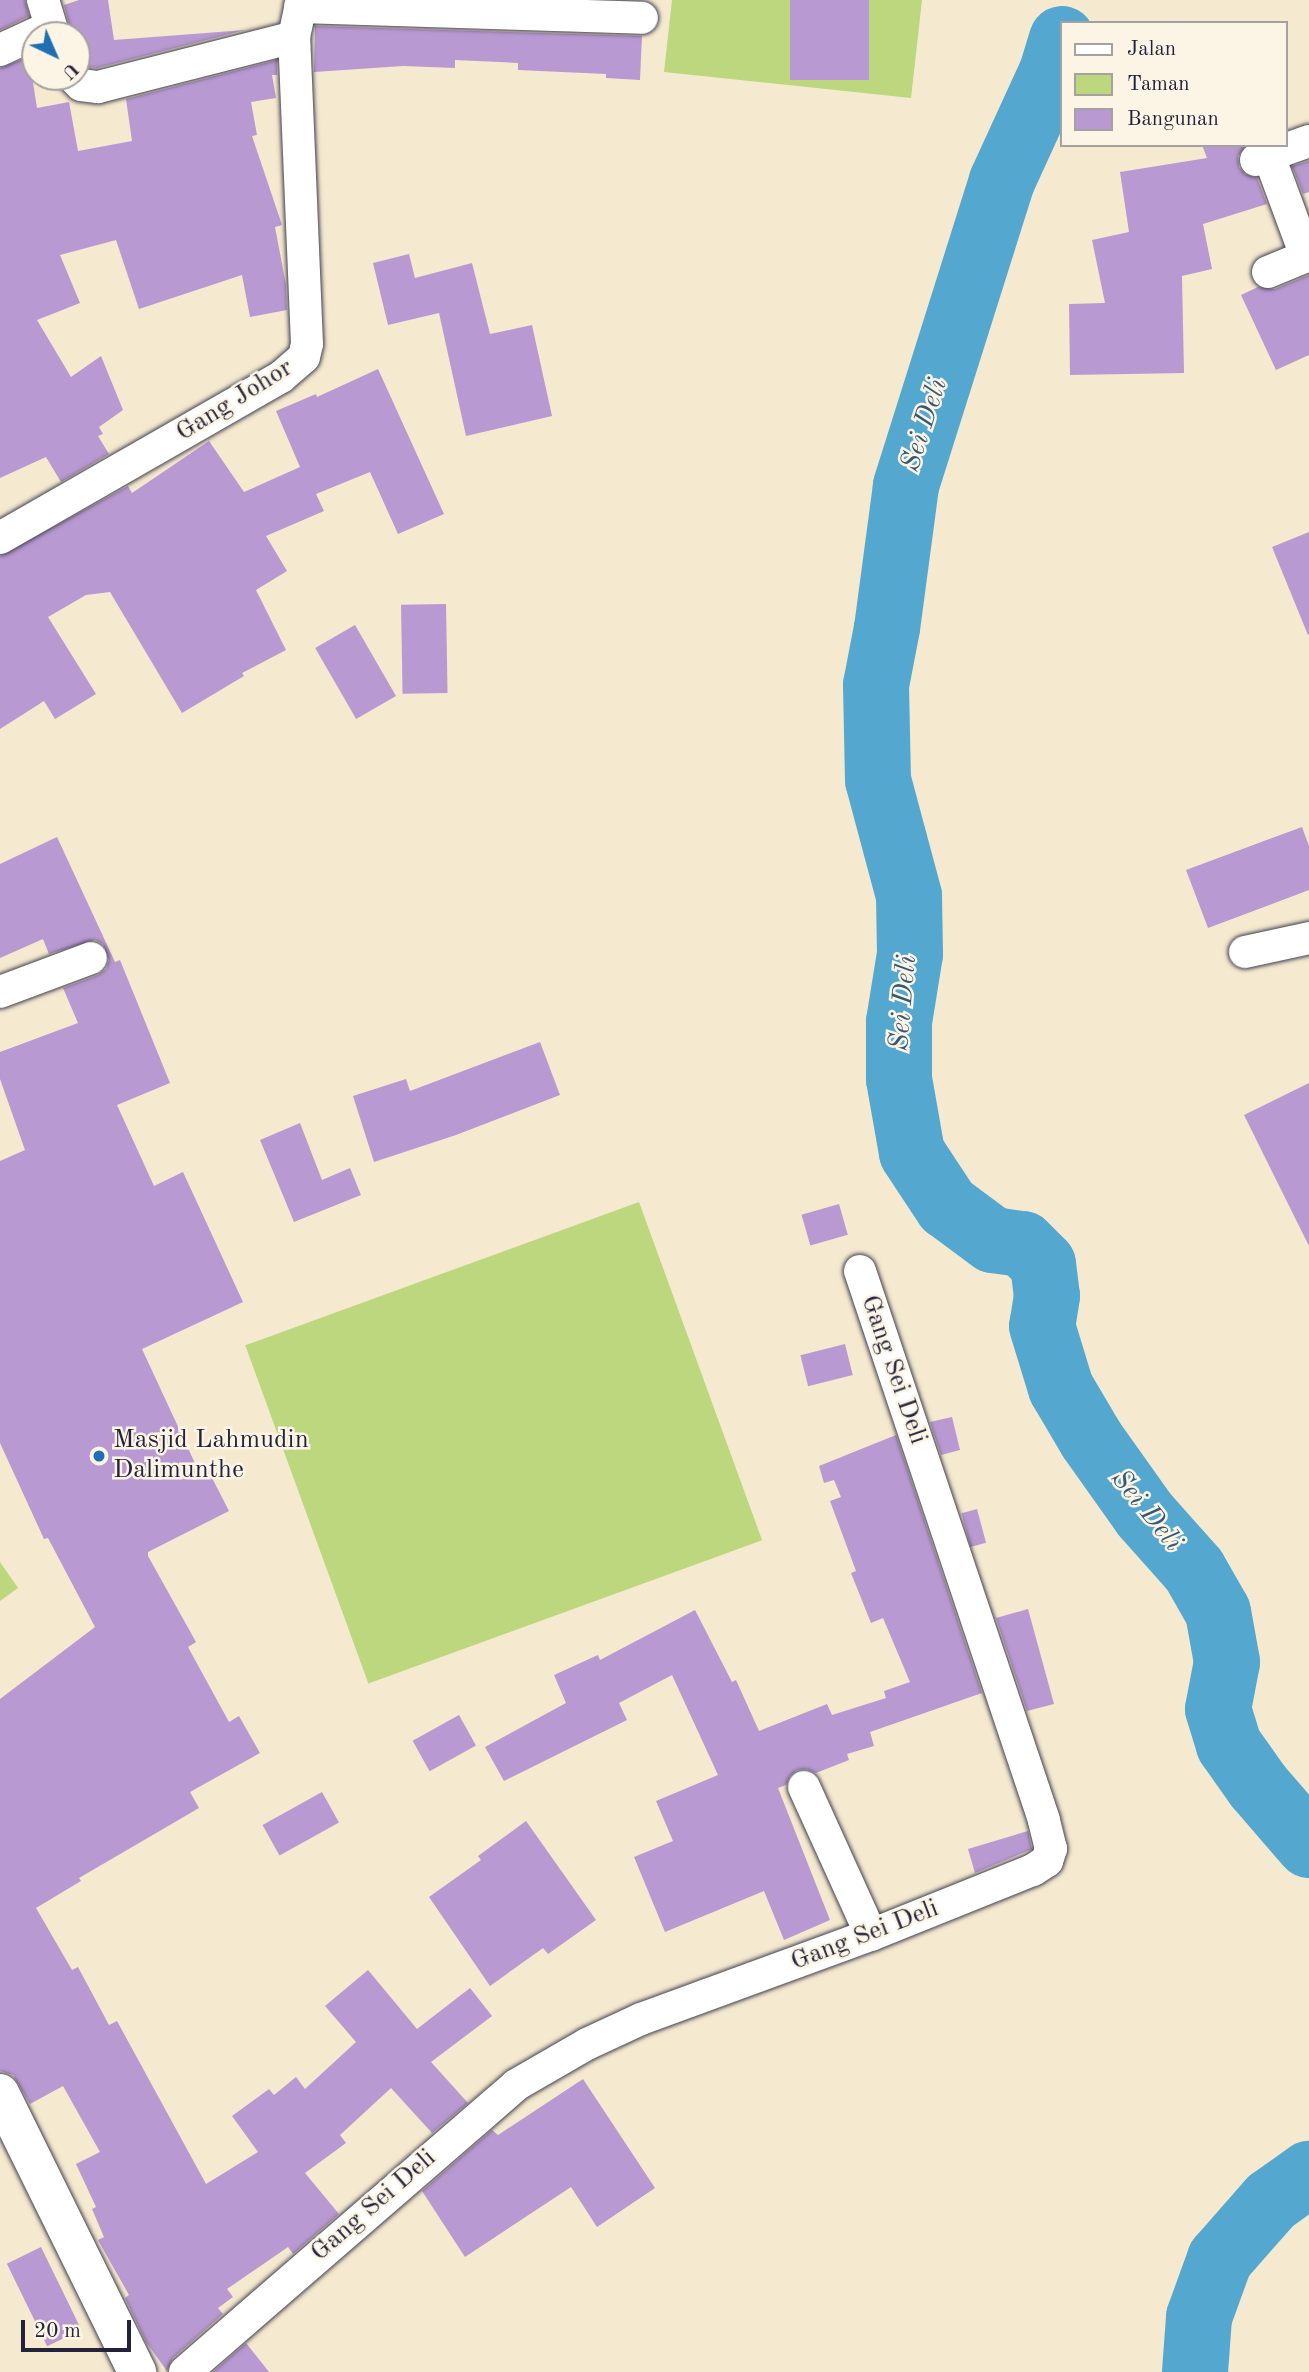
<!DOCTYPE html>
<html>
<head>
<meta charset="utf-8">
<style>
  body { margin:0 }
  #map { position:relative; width:1309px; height:2372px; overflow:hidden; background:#f5e9cf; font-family:"Old Standard TT",serif }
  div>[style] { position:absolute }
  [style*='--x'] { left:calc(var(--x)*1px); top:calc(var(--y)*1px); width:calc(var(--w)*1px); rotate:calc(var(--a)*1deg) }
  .green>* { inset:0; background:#bcd77d; transform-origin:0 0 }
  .river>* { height:66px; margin:-33px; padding:0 33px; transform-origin:33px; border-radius:33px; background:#54a8d0 }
  .building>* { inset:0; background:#b999d1; transform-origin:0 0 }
  .roads { filter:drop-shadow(0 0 2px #424051) drop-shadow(0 0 2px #424051) }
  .street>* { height:32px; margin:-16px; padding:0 16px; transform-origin:16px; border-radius:16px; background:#fff }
  .primary>* { height:38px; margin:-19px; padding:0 19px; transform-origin:19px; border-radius:19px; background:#fff }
  .dots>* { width:19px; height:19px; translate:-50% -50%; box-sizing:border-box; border:4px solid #fcf5e5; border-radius:50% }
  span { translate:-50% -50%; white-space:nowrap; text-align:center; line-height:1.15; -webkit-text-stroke:5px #fcf5e5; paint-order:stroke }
  .street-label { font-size:26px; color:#22223b }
  .poi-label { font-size:26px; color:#22223b }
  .left { translate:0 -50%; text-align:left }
  .water-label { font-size:28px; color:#365877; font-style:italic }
  .legend { position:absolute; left:1060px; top:21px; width:228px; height:126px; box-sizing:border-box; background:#fcf5e5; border:2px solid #a5a1a1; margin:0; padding:9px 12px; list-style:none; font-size:21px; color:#22223b }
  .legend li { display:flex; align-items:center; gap:14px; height:35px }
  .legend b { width:35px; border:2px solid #a5a1a1 }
  .north { position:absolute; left:21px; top:21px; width:70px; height:70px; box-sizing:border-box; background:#fcf5e5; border:2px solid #a5a1a1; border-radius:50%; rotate:136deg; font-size:19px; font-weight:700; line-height:28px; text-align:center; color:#22223b }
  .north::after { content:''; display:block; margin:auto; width:24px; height:32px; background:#1f6fb2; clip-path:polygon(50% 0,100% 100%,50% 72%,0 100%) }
  .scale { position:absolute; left:21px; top:2320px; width:110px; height:32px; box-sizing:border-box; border:4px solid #22223b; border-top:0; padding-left:9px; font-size:21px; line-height:24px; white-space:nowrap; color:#22223b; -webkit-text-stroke:5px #fcf5e5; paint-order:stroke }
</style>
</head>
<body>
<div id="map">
  <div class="green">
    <div style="clip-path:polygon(672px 0,922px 0,911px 98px,664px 72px)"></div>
    <div style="left:639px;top:1202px;width:360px;height:419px;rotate:70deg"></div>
    <div style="clip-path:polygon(0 1562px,18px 1588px,0 1601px)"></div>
  </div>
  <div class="river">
    <div style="--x:1062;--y:39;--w:37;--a:107"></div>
    <div style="--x:1051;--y:74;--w:118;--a:114.6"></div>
    <div style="--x:1002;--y:181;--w:320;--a:107.5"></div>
    <div style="--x:906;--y:486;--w:143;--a:97.6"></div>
    <div style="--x:887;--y:628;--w:58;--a:100.9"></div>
    <div style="--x:876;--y:685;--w:95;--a:88.8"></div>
    <div style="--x:878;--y:780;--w:120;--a:75"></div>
    <div style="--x:909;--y:896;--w:58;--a:89"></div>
    <div style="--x:910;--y:954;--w:69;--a:99.2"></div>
    <div style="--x:899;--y:1022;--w:57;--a:90"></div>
    <div style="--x:899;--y:1079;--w:75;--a:80"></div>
    <div style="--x:912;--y:1153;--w:64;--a:56.6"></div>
    <div style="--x:947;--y:1206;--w:57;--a:36.5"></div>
    <div style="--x:993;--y:1240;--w:30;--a:8"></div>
    <div style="--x:1023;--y:1244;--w:28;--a:45"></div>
    <div style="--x:1043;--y:1264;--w:32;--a:83"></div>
    <div style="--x:1047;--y:1296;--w:30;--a:99"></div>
    <div style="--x:1042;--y:1326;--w:65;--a:73"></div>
    <div style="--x:1061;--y:1388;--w:59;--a:59.5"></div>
    <div style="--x:1091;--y:1439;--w:93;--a:54.6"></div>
    <div style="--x:1145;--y:1515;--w:74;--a:48.3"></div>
    <div style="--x:1194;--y:1570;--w:48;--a:60.3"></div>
    <div style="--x:1218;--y:1612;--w:51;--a:79.8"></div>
    <div style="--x:1227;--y:1662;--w:48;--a:100.8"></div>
    <div style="--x:1218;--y:1709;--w:38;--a:73"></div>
    <div style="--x:1229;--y:1745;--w:50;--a:54.7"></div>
    <div style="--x:1258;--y:1786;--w:78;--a:49.2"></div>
    <div style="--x:1195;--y:2372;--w:55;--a:-85.8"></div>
    <div style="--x:1199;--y:2317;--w:62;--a:-70.1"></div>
    <div style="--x:1220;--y:2259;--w:77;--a:-48.7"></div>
    <div style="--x:1271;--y:2201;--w:47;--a:-35.4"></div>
  </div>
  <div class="building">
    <div style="clip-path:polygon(0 0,25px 0,29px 16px,0 30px)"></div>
    <div style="clip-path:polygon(79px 0,108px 0,114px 40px,245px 30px,97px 68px,89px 67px,77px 35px,72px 35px,64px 5px)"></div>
    <div style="left:790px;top:0;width:79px;height:80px"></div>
    <div style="clip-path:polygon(315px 26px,642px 36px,640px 80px,606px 78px,606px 74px,518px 70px,518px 63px,455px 60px,455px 68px,403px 66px,314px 72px)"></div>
    <div style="clip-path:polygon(29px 57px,37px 108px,69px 102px,78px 151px,132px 141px,126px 99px,277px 60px,277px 75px,272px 75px,276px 98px,251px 102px,257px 135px,252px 136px,282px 225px,275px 227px,286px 285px,287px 310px,250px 317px,242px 275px,139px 309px,116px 240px,60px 255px,80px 303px,37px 320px,71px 377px,101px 356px,123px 410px,99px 427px,103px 434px,98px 436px,109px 454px,61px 482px,46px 457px,0 478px,0 68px)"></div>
    <div style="clip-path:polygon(1202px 145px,1246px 145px,1238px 156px,1239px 167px,1245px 174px,1257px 178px,1267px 204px,1203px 224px,1212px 269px,1182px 276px,1184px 373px,1070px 375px,1069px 304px,1105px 303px,1092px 240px,1129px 232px,1120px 172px,1207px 158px)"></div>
    <div style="clip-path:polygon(1309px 161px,1309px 192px,1303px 194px,1292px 166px)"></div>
    <div style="clip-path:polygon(409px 254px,415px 278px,472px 263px,490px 334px,532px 325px,552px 416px,466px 436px,439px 313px,388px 325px,373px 263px)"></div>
    <div style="clip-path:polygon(1309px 275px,1309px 355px,1276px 370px,1241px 295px,1258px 287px,1275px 289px)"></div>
    <div style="clip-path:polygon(378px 369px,444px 514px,398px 534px,370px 472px,316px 494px,324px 511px,266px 536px,287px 571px,256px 590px,286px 650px,242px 673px,244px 676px,182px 713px,110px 592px,86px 595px,48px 617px,96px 694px,55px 719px,44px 701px,0 729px,0 556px,128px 486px,132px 493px,209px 441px,244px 492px,300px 467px,276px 411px,316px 394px,317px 397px)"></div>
    <div style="clip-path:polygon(1309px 532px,1309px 634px,1308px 635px,1272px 547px)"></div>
    <div style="left:446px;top:604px;width:89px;height:45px;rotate:89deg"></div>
    <div style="left:355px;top:625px;width:82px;height:46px;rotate:60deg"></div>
    <div style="clip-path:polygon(1302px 827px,1309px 846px,1309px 890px,1208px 928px,1186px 870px)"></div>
    <div style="clip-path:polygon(57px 837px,115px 962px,120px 960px,170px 1083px,117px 1105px,154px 1186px,183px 1172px,243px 1302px,142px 1349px,200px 1474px,208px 1470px,229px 1511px,148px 1552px,148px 1556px,196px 1642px,188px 1647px,229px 1722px,239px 1716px,260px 1753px,190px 1792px,199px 1808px,79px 1878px,81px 1881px,36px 1908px,72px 1970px,78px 1967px,109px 2025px,117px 2021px,206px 2184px,258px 2152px,232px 2116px,269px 2089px,274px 2095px,296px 2077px,305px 2089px,356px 2042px,325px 2006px,368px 1970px,417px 2029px,470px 1988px,492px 2016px,431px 2062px,468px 2103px,432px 2133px,391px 2088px,340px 2135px,346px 2143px,305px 2173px,339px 2214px,293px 2254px,288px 2247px,227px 2289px,233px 2297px,218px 2308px,223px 2314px,173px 2358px,167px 2371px,146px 2342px,125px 2298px,129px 2295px,98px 2240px,104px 2237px,92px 2209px,96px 2207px,76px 2164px,100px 2152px,63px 2086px,30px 2104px,13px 2075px,0 2071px,0 1699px,95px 1627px,48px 1538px,44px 1539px,0 1443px,0 1161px,25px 1150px,0 1079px,0 1052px,78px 1023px,63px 988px,98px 975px,106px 969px,109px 960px,103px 944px,95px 940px,49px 954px,43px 939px,0 958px,0 864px)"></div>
    <div style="clip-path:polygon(540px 1042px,560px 1095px,456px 1135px,374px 1162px,353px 1096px,406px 1079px,410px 1091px)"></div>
    <div style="clip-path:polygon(1309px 1083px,1309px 1246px,1244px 1115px)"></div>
    <div style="clip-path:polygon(300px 1123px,322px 1180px,350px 1168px,361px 1195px,294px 1222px,260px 1140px)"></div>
    <div style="left:839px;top:1204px;width:32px;height:39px;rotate:74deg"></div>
    <div style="left:845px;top:1344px;width:32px;height:46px;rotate:76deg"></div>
    <div style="clip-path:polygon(952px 1417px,960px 1450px,941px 1455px,930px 1422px)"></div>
    <div style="clip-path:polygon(896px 1435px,982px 1693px,870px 1732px,874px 1746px,847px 1754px,849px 1760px,816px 1773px,806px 1769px,797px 1770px,790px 1776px,786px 1785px,778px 1788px,830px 1920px,784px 1940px,764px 1891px,665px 1932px,634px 1857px,673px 1841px,656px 1801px,718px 1775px,672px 1675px,619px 1703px,627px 1720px,504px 1781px,485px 1747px,566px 1703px,554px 1675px,598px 1655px,600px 1660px,695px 1610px,732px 1682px,736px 1680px,759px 1731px,827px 1704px,832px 1715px,886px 1698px,884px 1691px,910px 1682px,883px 1618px,871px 1623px,851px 1573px,856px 1571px,830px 1501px,841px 1497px,834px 1480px,824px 1483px,819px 1466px)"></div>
    <div style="left:977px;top:1509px;width:35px;height:16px;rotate:75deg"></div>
    <div style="clip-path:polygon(1028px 1609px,1054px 1704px,1027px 1711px,996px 1618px)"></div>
    <div style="left:459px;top:1715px;width:35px;height:53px;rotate:61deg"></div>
    <div style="left:322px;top:1792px;width:35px;height:68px;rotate:61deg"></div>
    <div style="clip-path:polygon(526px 1821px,596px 1920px,548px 1954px,543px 1948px,490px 1986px,429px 1897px,481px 1860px,478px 1856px)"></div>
    <div style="clip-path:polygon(1028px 1831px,1032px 1849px,975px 1873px,968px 1849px)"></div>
    <div style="clip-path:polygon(583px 2079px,655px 2188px,597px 2227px,571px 2187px,465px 2257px,422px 2191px,492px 2130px,498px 2135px)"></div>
    <div style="left:41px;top:2247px;width:92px;height:38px;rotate:64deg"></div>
    <div style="clip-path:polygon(246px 2343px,269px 2372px,213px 2372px)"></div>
  </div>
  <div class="roads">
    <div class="street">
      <div style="--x:43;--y:0;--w:37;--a:73"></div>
      <div style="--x:300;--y:7;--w:342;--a:1.8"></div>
      <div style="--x:0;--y:50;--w:55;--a:-24.7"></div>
      <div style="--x:73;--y:77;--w:11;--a:45"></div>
      <div style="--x:81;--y:85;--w:17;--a:7"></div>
      <div style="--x:98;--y:87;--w:202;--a:-14.3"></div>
      <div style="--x:1269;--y:156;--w:107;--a:69.7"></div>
      <div style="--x:1256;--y:160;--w:56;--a:-19.7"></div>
      <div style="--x:1268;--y:272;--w:44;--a:-22.5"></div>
      <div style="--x:0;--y:538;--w:324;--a:-29.8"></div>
      <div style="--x:281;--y:377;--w:30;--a:-41"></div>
      <div style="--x:304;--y:357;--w:13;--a:-77"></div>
      <div style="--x:307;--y:344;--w:307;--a:-92.4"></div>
      <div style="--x:294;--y:37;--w:38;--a:-78"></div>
      <div style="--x:1245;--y:952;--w:66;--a:-12.3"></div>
      <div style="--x:0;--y:992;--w:97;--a:-20.5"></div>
      <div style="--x:804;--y:1787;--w:162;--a:65.6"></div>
      <div style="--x:185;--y:2372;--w:438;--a:-40.9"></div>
      <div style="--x:516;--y:2085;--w:82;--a:-30"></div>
      <div style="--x:587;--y:2044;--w:60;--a:-24.8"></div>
      <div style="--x:641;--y:2019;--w:245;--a:-20.1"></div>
      <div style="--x:871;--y:1935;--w:175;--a:-21.9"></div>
      <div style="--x:1033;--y:1870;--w:17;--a:-33"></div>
      <div style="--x:1047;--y:1861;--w:13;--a:-72"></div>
      <div style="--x:1051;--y:1849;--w:30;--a:-104"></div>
      <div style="--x:1044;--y:1820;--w:579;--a:-108.53"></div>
    </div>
    <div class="primary">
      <div style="--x:0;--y:2093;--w:311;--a:63.8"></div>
    </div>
  </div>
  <div class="dots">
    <div style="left:99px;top:1456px;background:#1f6fb2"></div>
  </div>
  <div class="street-label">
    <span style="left:235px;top:401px;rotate:-32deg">Gang Johor</span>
    <span style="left:893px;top:1370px;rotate:71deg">Gang Sei Deli</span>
    <span style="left:865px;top:1936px;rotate:-21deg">Gang Sei Deli</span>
    <span style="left:374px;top:2206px;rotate:-41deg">Gang Sei Deli</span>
  </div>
  <div class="poi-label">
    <span class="left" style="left:113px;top:1456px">Masjid Lahmudin<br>Dalimunthe</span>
  </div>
  <div class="water-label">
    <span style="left:925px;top:425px;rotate:-72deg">Sei Deli</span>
    <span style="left:904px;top:1003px;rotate:-85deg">Sei Deli</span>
    <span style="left:1146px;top:1511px;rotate:51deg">Sei Deli</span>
  </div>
  <ul class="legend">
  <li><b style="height:9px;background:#fff"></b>Jalan</li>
  <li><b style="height:19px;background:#bcd77d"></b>Taman</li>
  <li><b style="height:19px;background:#b999d1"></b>Bangunan</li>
  </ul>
  <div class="north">U</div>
  <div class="scale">20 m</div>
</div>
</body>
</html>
